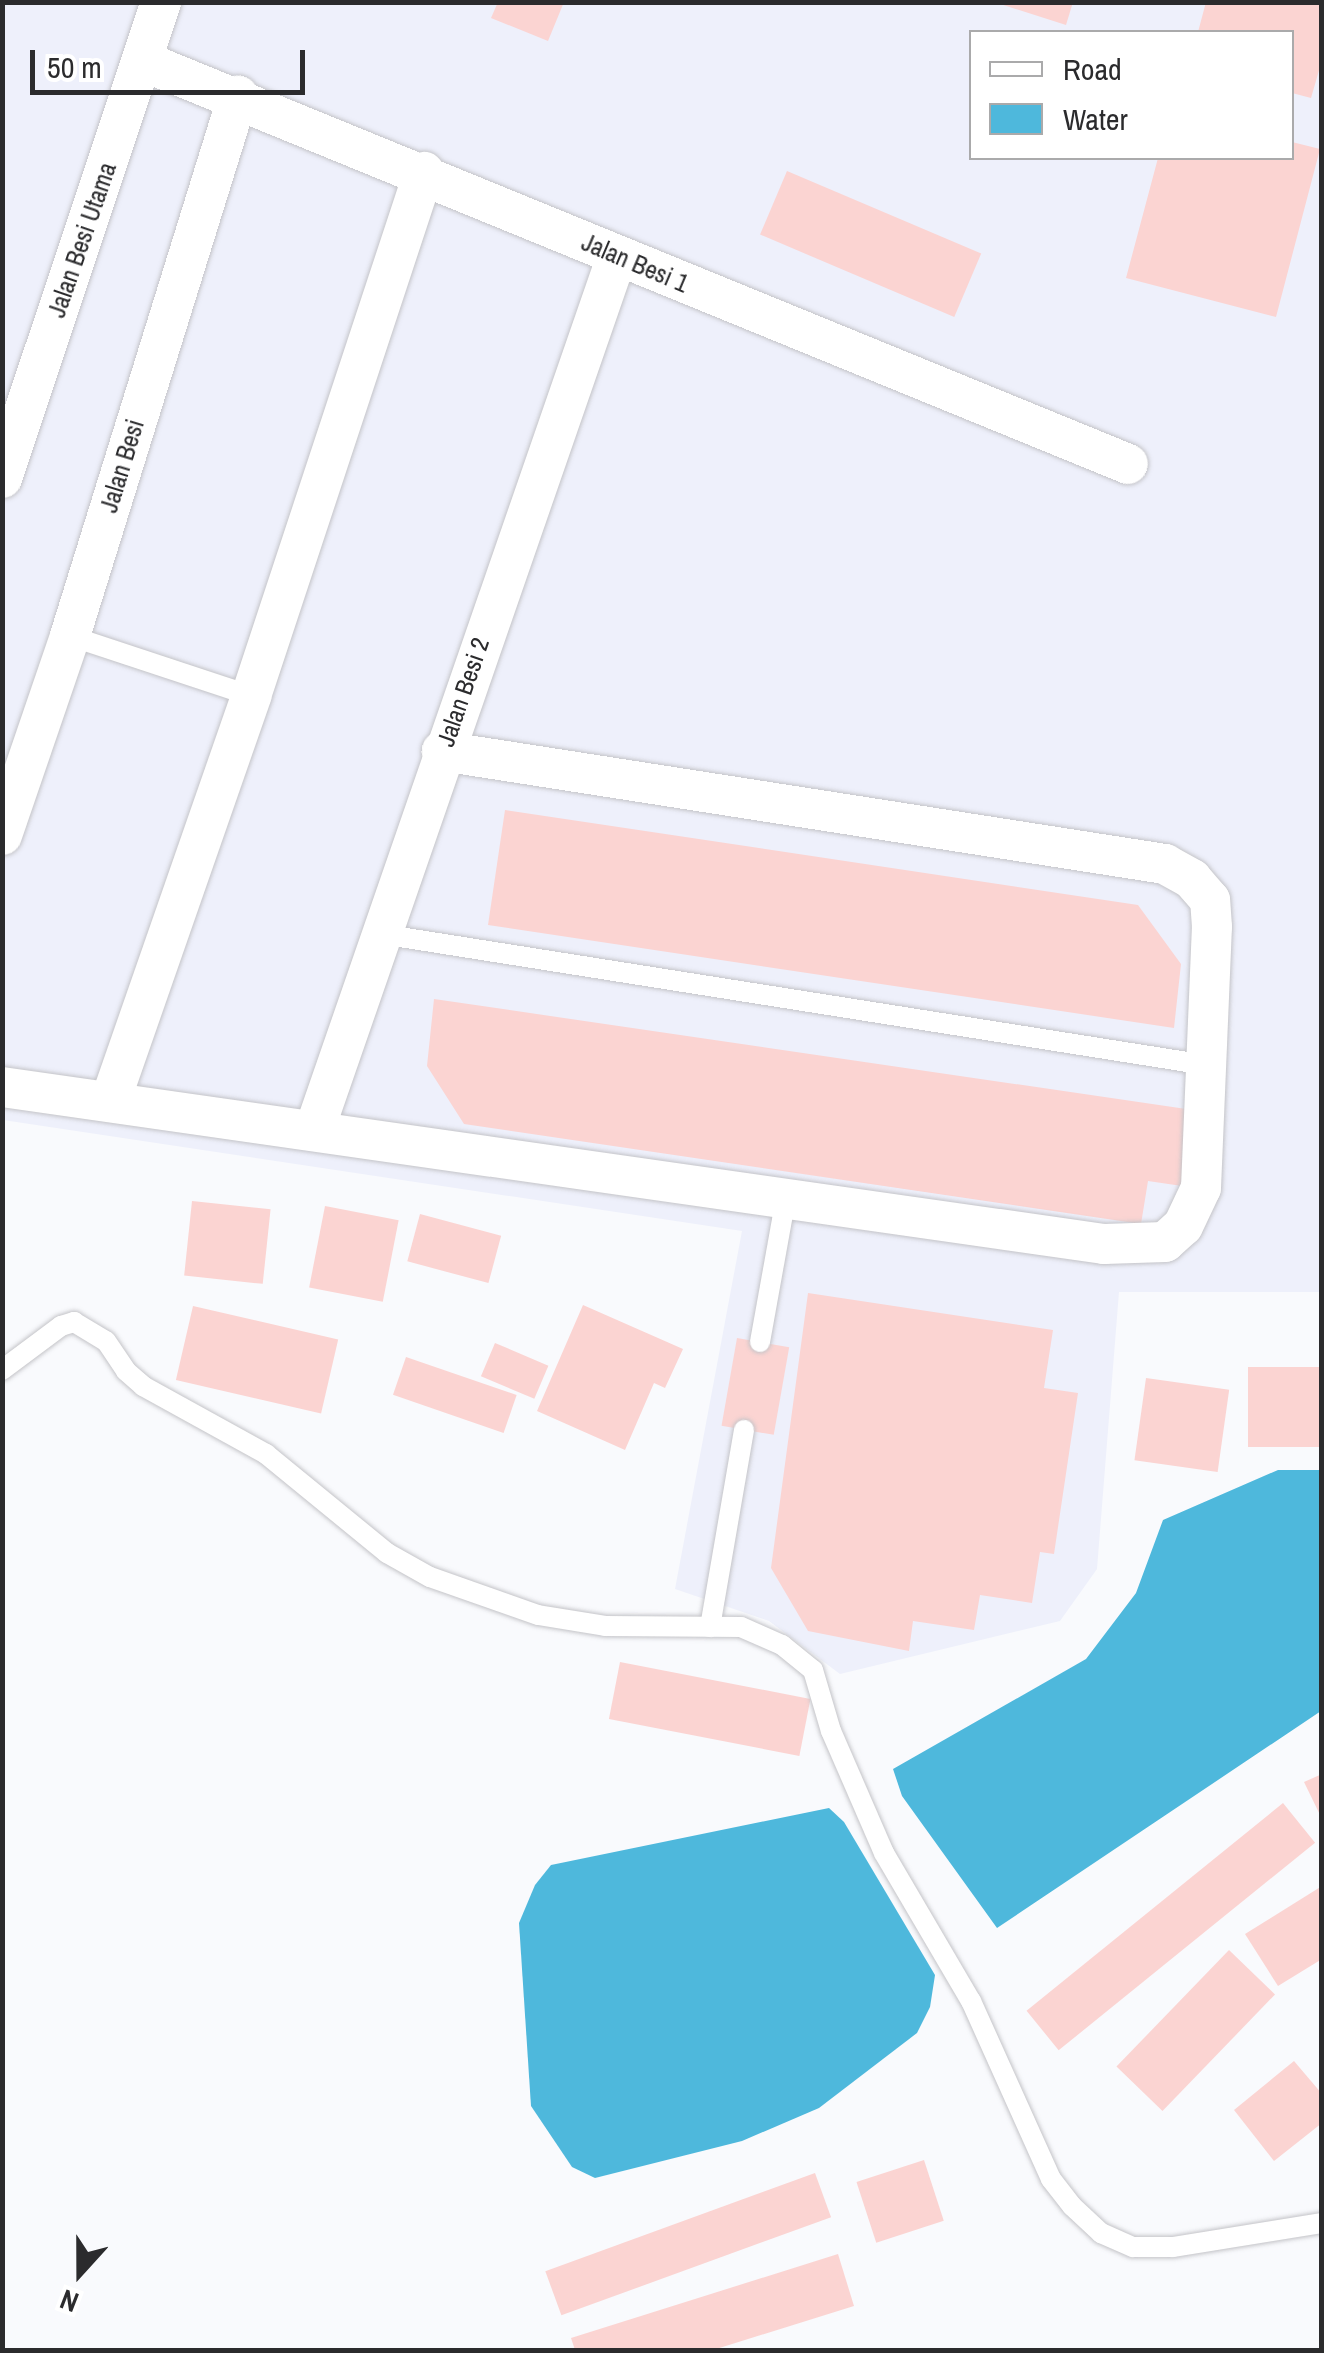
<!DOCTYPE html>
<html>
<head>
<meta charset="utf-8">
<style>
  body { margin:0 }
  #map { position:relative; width:1324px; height:2353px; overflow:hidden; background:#f9fafd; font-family:"Archivo Narrow",sans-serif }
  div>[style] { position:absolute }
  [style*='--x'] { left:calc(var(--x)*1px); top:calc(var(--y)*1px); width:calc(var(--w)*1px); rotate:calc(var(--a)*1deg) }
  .built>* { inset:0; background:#eef0fb }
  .water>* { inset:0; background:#4eb8dc }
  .building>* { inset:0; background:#fbd4d2; transform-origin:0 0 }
  .roads { filter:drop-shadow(0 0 2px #c4c4c8) drop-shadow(0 0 2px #c4c4c8) }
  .lane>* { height:20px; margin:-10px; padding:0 10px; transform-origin:10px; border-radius:10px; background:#fff }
  .street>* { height:40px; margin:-20px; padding:0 20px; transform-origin:20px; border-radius:20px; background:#fff }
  span { translate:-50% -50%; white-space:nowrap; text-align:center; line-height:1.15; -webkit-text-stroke:9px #fff; paint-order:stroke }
  .street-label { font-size:25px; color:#2b2b2d }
  .frame { position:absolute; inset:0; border:5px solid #2b2b2d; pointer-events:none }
  .legend { position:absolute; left:969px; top:30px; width:325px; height:130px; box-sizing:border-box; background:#fff; border:2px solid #aaaaab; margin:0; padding:12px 18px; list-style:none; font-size:30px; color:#2b2b2d }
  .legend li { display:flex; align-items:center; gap:20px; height:50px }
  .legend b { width:50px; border:2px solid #aaaaab }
  .north { position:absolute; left:30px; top:2223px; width:100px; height:100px; -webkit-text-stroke:8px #fff; paint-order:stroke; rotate:201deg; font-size:28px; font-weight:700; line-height:40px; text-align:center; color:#2b2b2d }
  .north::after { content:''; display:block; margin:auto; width:35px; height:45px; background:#2b2b2d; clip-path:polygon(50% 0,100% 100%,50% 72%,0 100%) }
  .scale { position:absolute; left:30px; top:50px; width:275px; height:45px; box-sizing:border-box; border:5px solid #2b2b2d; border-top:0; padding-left:12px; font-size:30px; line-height:35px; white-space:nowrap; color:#2b2b2d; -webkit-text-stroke:8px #fff; paint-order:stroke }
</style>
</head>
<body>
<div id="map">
  <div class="built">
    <div style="clip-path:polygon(evenodd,2px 3px,1321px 3px,1321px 1292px,1119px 1292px,1097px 1569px,1060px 1621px,840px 1674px,769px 1621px,675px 1589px,742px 1231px,3px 1120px,2px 3px,972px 32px,1292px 32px,1292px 158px,972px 158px,972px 32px)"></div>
  </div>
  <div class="water">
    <div style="clip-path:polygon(1278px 1470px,1321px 1470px,1321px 1711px,997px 1928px,902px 1796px,893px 1769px,1086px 1659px,1136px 1593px,1163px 1520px)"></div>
    <div style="clip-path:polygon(829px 1808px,844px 1822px,935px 1975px,930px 2007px,917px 2033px,819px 2108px,742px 2141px,595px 2178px,572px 2167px,531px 2106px,519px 1923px,535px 1885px,551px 1865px)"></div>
  </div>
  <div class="building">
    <div style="clip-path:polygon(498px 2px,564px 2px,548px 41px,491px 18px)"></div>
    <div style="clip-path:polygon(994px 2px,1073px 2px,1066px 25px)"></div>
    <div style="clip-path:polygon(1206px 2px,1322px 2px,1322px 60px,1311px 98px,1292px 93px,1292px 32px,1198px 32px)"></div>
    <div style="clip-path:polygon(1292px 142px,1320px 149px,1276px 317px,1126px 278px,1158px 158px,1292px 158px)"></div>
    <div style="left:787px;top:171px;width:211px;height:69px;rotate:23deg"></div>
    <div style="clip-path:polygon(505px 810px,1138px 905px,1181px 964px,1174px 1028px,488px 925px)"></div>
    <div style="clip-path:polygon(434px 999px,1193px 1110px,1182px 1186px,1148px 1181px,1141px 1224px,464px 1124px,427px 1066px)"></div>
    <div style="left:192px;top:1201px;width:79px;height:75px;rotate:6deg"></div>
    <div style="left:325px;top:1206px;width:75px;height:83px;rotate:11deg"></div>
    <div style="left:420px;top:1214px;width:84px;height:49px;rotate:15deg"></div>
    <div style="clip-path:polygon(808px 1293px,1053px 1330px,1044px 1388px,1078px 1393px,1054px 1554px,1040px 1552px,1032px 1603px,980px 1595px,974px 1630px,913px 1621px,909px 1651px,808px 1631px,771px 1568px)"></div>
    <div style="clip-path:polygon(583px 1305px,683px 1349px,665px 1388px,654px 1383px,625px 1450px,537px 1411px)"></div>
    <div style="left:193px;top:1306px;width:149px;height:76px;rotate:13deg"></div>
    <div style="left:737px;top:1338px;width:53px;height:89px;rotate:10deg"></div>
    <div style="left:495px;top:1343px;width:58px;height:36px;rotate:23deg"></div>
    <div style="left:406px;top:1357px;width:117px;height:40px;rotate:19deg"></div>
    <div style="left:1248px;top:1367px;width:74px;height:80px"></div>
    <div style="left:1146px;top:1378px;width:84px;height:83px;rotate:8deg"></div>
    <div style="left:620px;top:1662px;width:194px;height:58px;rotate:11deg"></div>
    <div style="clip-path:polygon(1322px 1774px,1322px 1819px,1304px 1782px)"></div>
    <div style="left:1283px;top:1803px;width:51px;height:330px;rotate:51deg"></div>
    <div style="clip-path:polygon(1322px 1886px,1322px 1959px,1278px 1986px,1245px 1934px)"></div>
    <div style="left:1229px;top:1950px;width:64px;height:162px;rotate:44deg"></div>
    <div style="clip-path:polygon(1294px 2061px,1322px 2094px,1322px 2123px,1274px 2161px,1234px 2110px)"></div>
    <div style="left:924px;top:2160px;width:64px;height:71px;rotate:72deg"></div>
    <div style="left:815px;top:2173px;width:47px;height:287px;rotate:70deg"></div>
    <div style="clip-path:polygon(838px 2254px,854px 2306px,713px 2350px,575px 2350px,571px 2338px)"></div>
  </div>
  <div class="roads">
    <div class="lane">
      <div style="--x:70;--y:636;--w:191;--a:18.3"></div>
      <div style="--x:381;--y:934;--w:835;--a:9.02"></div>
      <div style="--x:760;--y:1342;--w:146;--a:-79.8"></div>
      <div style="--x:2;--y:1370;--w:74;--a:-36.7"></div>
      <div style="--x:61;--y:1326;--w:14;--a:-17"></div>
      <div style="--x:74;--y:1322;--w:37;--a:31"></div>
      <div style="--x:106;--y:1341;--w:36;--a:56"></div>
      <div style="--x:126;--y:1371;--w:23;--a:41"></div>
      <div style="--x:143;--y:1386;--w:141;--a:28.9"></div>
      <div style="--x:266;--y:1454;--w:156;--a:39.3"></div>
      <div style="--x:387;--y:1553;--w:49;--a:29.2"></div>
      <div style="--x:430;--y:1577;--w:114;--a:19.4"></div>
      <div style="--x:538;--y:1615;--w:68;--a:9.3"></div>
      <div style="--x:605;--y:1626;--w:136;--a:0.4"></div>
      <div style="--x:741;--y:1627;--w:45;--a:23.7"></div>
      <div style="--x:782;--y:1645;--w:40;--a:39"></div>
      <div style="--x:813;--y:1670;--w:64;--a:73.6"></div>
      <div style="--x:831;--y:1731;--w:133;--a:66.5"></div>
      <div style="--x:884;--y:1853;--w:172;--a:59.6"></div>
      <div style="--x:971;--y:2001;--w:195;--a:65.8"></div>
      <div style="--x:1051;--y:2179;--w:34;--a:52"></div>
      <div style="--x:1072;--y:2206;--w:40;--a:43"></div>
      <div style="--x:1101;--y:2233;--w:35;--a:24"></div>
      <div style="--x:1133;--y:2247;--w:40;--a:0"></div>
      <div style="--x:1173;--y:2247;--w:151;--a:-9.2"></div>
      <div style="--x:710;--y:1627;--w:200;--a:-80.2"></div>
    </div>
    <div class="street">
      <div style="--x:143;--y:61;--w:1064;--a:22.25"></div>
      <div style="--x:2;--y:478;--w:502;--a:-71.53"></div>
      <div style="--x:2;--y:835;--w:210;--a:-71.1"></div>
      <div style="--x:70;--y:636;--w:566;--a:-72.72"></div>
      <div style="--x:2;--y:1087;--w:1113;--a:8.11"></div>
      <div style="--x:1104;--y:1244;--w:61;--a:-1.9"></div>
      <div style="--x:1165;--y:1242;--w:24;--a:-42"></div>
      <div style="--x:1183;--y:1226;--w:42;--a:-64.7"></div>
      <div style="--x:1201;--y:1188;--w:261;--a:-87.6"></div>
      <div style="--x:1212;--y:927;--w:27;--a:-94"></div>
      <div style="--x:1210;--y:900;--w:28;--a:-131"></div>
      <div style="--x:1192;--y:879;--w:31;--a:-151"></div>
      <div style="--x:1165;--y:864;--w:732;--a:-171.12"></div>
      <div style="--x:111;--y:1099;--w:427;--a:-70.8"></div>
      <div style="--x:251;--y:696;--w:552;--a:-71.73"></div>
      <div style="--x:314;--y:1131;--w:926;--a:-70.9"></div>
    </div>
  </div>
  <div class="street-label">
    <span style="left:82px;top:240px;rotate:-71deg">Jalan Besi Utama</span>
    <span style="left:635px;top:263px;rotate:23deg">Jalan Besi 1</span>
    <span style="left:122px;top:466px;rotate:-73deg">Jalan Besi</span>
    <span style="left:463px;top:692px;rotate:-71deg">Jalan Besi 2</span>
  </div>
  <div class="frame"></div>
  <ul class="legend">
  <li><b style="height:12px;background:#fff"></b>Road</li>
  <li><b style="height:28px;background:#4eb8dc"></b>Water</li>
  </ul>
  <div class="north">N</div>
  <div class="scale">50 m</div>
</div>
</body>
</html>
